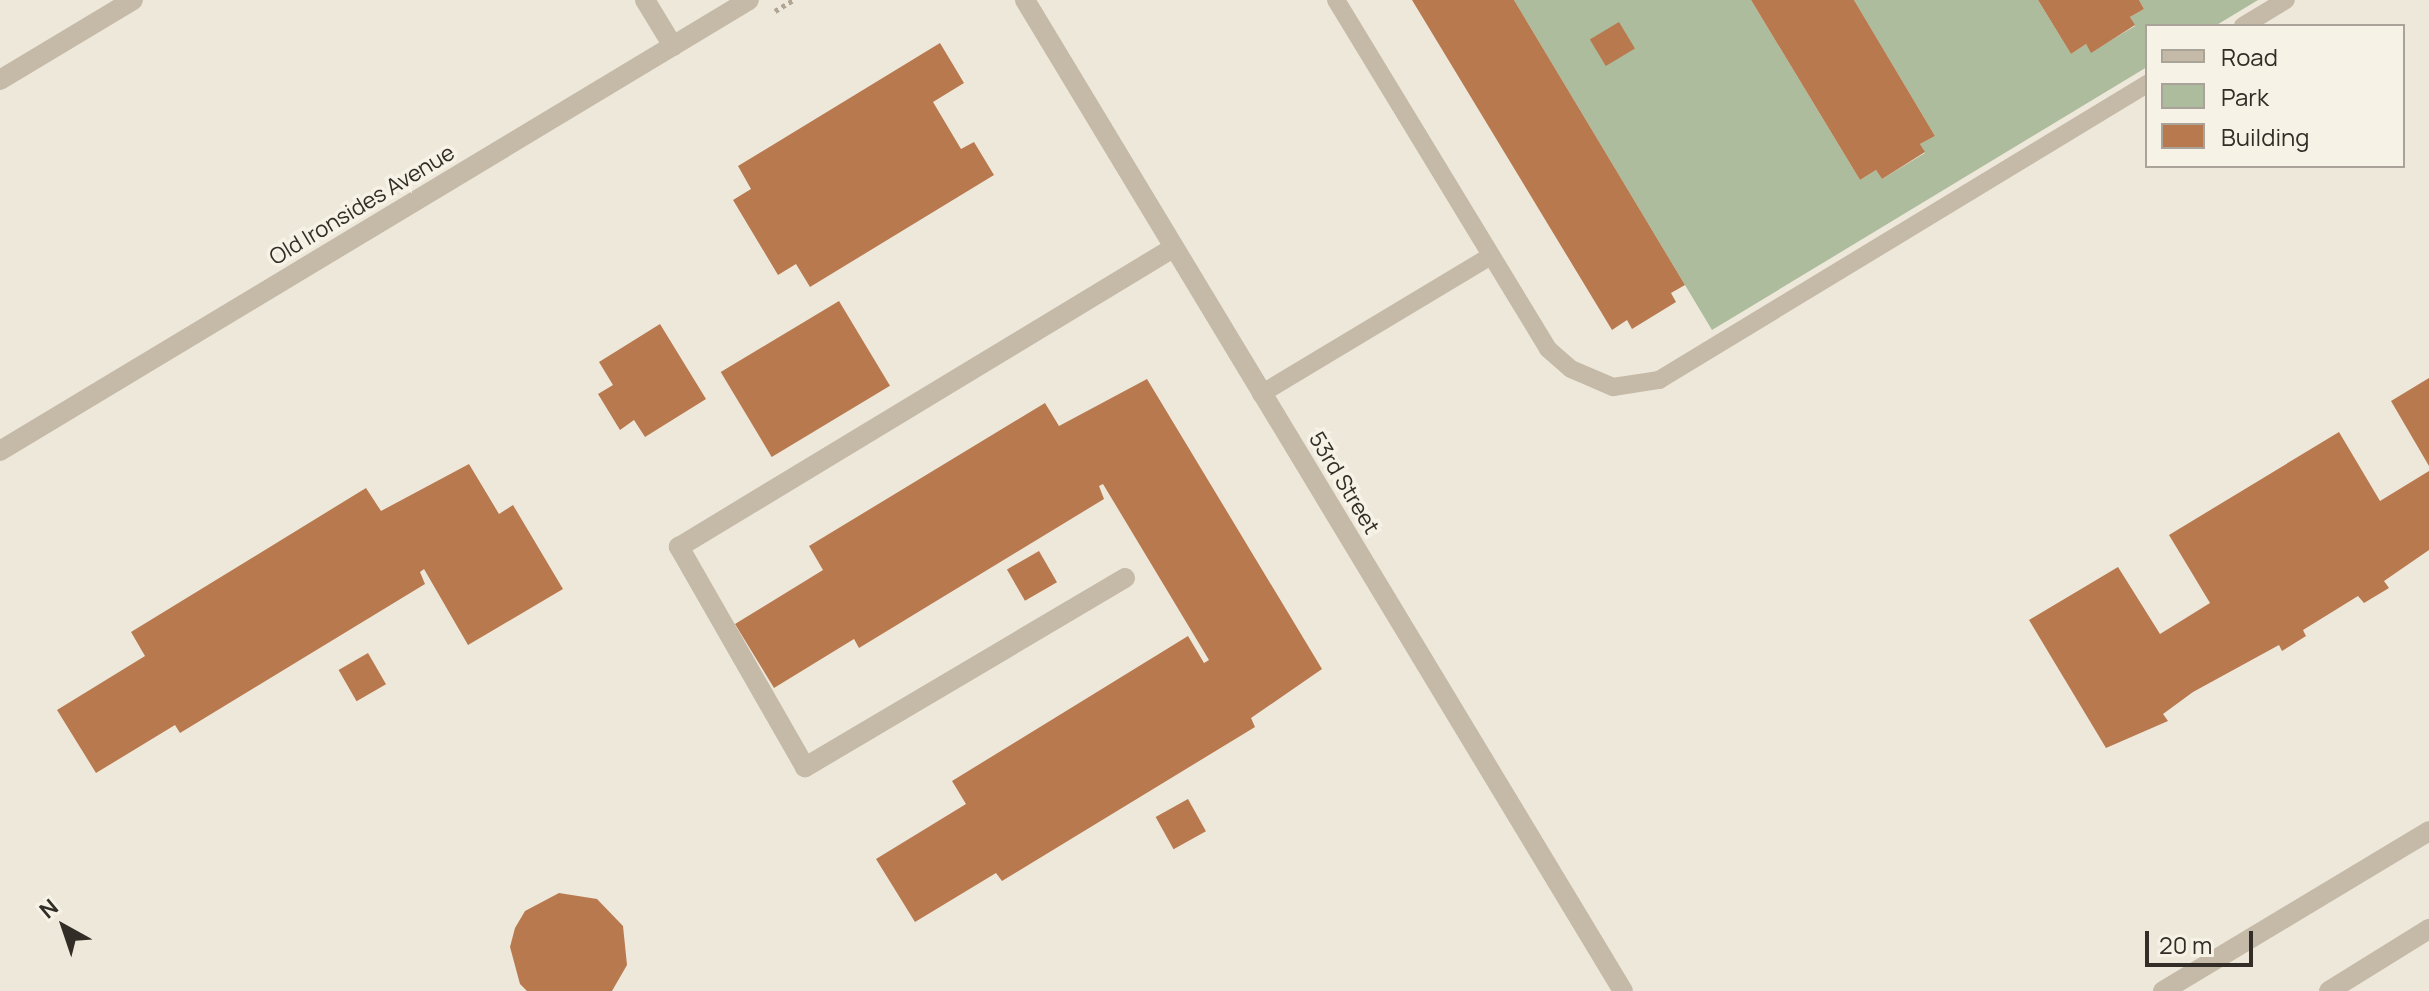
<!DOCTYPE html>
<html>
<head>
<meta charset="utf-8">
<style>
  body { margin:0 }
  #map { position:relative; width:2429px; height:991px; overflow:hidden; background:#eee8db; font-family:Manrope,sans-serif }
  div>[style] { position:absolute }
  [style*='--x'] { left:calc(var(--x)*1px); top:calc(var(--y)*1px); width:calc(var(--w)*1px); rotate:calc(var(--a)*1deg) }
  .green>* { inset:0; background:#acbc9c }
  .building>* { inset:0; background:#b8794f; transform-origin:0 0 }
  .path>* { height:5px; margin-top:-2.5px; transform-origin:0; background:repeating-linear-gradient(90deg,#b1a493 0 4px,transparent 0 8px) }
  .service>* { height:18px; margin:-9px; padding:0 9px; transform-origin:9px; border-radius:9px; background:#c5baa8 }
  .pedestrian>* { height:20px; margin:-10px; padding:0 10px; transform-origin:10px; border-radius:10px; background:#c5baa8 }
  .minor>* { height:20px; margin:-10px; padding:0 10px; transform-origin:10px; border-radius:10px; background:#c5baa8 }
  .tertiary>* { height:20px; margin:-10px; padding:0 10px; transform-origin:10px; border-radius:10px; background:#c5baa8 }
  span { translate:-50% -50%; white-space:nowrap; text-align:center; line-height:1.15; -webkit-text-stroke:7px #f7f2e6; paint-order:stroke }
  .street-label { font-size:22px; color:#332d27 }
  .legend { position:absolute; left:2145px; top:24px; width:260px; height:144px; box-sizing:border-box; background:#f7f2e6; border:2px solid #a9a39a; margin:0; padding:10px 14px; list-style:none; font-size:24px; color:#332d27 }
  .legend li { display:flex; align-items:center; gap:16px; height:40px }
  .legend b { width:40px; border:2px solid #a9a39a }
  .north { position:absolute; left:24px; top:887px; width:80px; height:80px; -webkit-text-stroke:6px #f7f2e6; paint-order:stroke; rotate:320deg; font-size:22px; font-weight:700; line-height:32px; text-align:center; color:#332d27 }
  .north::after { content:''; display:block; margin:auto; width:28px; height:36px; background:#332d27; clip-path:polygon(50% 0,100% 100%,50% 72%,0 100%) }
  .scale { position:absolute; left:2145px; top:931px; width:108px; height:36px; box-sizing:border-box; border:4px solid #332d27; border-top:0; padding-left:10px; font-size:24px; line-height:28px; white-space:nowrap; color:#332d27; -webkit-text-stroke:6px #f7f2e6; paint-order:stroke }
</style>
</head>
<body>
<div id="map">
  <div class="green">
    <div style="clip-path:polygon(1514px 0,1751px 0,1860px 180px,1876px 170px,1882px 179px,1925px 153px,1920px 144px,1935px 136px,1854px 0,2038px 0,2071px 54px,2086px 44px,2091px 52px,2135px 26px,2130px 17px,2144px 9px,2139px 0,2258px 0,2215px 26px,2147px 26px,2147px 67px,1712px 330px)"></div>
  </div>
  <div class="building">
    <div style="clip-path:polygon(1412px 0,1514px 0,1685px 285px,1671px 293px,1676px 302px,1632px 329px,1627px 320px,1612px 330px)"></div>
    <div style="clip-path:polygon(1751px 0,1854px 0,1935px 136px,1920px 144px,1925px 152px,1882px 179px,1876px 170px,1860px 180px)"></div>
    <div style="clip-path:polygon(2038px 0,2139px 0,2144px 9px,2130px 17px,2135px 25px,2091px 53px,2086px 44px,2071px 54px)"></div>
    <div style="left:1619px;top:22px;width:31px;height:34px;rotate:59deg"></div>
    <div style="clip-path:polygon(940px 43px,964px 83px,933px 102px,961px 149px,974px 142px,994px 175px,810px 287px,796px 264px,778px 275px,733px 200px,751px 189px,738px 166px)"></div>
    <div style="left:839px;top:301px;width:99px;height:138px;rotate:59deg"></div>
    <div style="clip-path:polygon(660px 324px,706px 399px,645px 437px,634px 420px,620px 430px,598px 394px,613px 385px,599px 362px)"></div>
    <div style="clip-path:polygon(2429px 378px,2429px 466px,2391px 401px)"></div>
    <div style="clip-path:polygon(1147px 379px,1322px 669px,1251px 718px,1255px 727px,1002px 881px,996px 873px,915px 922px,876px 859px,966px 804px,952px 781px,1188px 636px,1204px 663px,1209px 660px,1103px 484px,1099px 486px,1104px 499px,859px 648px,854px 639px,774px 688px,735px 624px,823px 570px,809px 546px,1045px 403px,1059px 426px)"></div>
    <div style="clip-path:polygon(2339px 432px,2380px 501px,2429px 471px,2429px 550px,2384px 581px,2389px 588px,2364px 603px,2358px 596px,2303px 630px,2306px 636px,2282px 651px,2279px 645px,2193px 692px,2163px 714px,2168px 721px,2106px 748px,2029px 620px,2118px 567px,2160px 634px,2210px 603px,2169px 535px)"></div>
    <div style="clip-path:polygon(469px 464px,499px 514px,513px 505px,563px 589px,468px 645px,424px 569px,420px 572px,425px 584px,180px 733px,175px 725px,96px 773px,57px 710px,145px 656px,131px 632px,366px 488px,381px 511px)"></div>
    <div style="left:1039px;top:551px;width:36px;height:37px;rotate:60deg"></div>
    <div style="left:368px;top:653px;width:36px;height:34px;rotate:60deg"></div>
    <div style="left:1188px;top:799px;width:37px;height:37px;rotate:61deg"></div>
    <div style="clip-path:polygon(559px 893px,597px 899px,623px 926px,627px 965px,612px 991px,527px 991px,520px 984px,510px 947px,515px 928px,525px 911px)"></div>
  </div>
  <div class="path">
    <div style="--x:775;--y:11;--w:21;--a:-31"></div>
  </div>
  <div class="service">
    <div style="--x:1336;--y:0;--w:408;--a:58.7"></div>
    <div style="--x:1548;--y:349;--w:30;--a:41"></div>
    <div style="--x:1571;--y:369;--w:46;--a:23.2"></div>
    <div style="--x:1613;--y:387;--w:47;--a:-8.7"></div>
    <div style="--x:1659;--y:380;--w:571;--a:-31.24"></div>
    <div style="--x:2243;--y:26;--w:50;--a:-31.2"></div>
    <div style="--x:1261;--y:394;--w:266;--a:-31"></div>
  </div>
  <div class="pedestrian">
    <div style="--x:1125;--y:578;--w:372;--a:149.4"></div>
    <div style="--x:805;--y:767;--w:254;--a:-119.8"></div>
    <div style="--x:679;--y:547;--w:577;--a:-31.18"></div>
  </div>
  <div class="minor">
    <div style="--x:645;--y:0;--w:54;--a:58.7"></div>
    <div style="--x:1025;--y:0;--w:1157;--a:58.89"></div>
  </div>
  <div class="tertiary">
    <div style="--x:0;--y:80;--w:155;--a:-31"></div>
    <div style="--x:0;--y:451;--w:874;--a:-31.05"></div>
    <div style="--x:2163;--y:991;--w:310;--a:-31"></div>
    <div style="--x:2329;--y:991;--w:118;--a:-31.8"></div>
  </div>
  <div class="street-label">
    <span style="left:362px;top:205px;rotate:-31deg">Old Ironsides Avenue</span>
    <span style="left:1344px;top:483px;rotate:59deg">53rd Street</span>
  </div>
  <ul class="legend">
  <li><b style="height:10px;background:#c5baa8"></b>Road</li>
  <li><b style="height:22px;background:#acbc9c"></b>Park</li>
  <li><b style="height:22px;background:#b8794f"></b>Building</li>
  </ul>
  <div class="north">N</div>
  <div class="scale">20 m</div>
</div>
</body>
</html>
